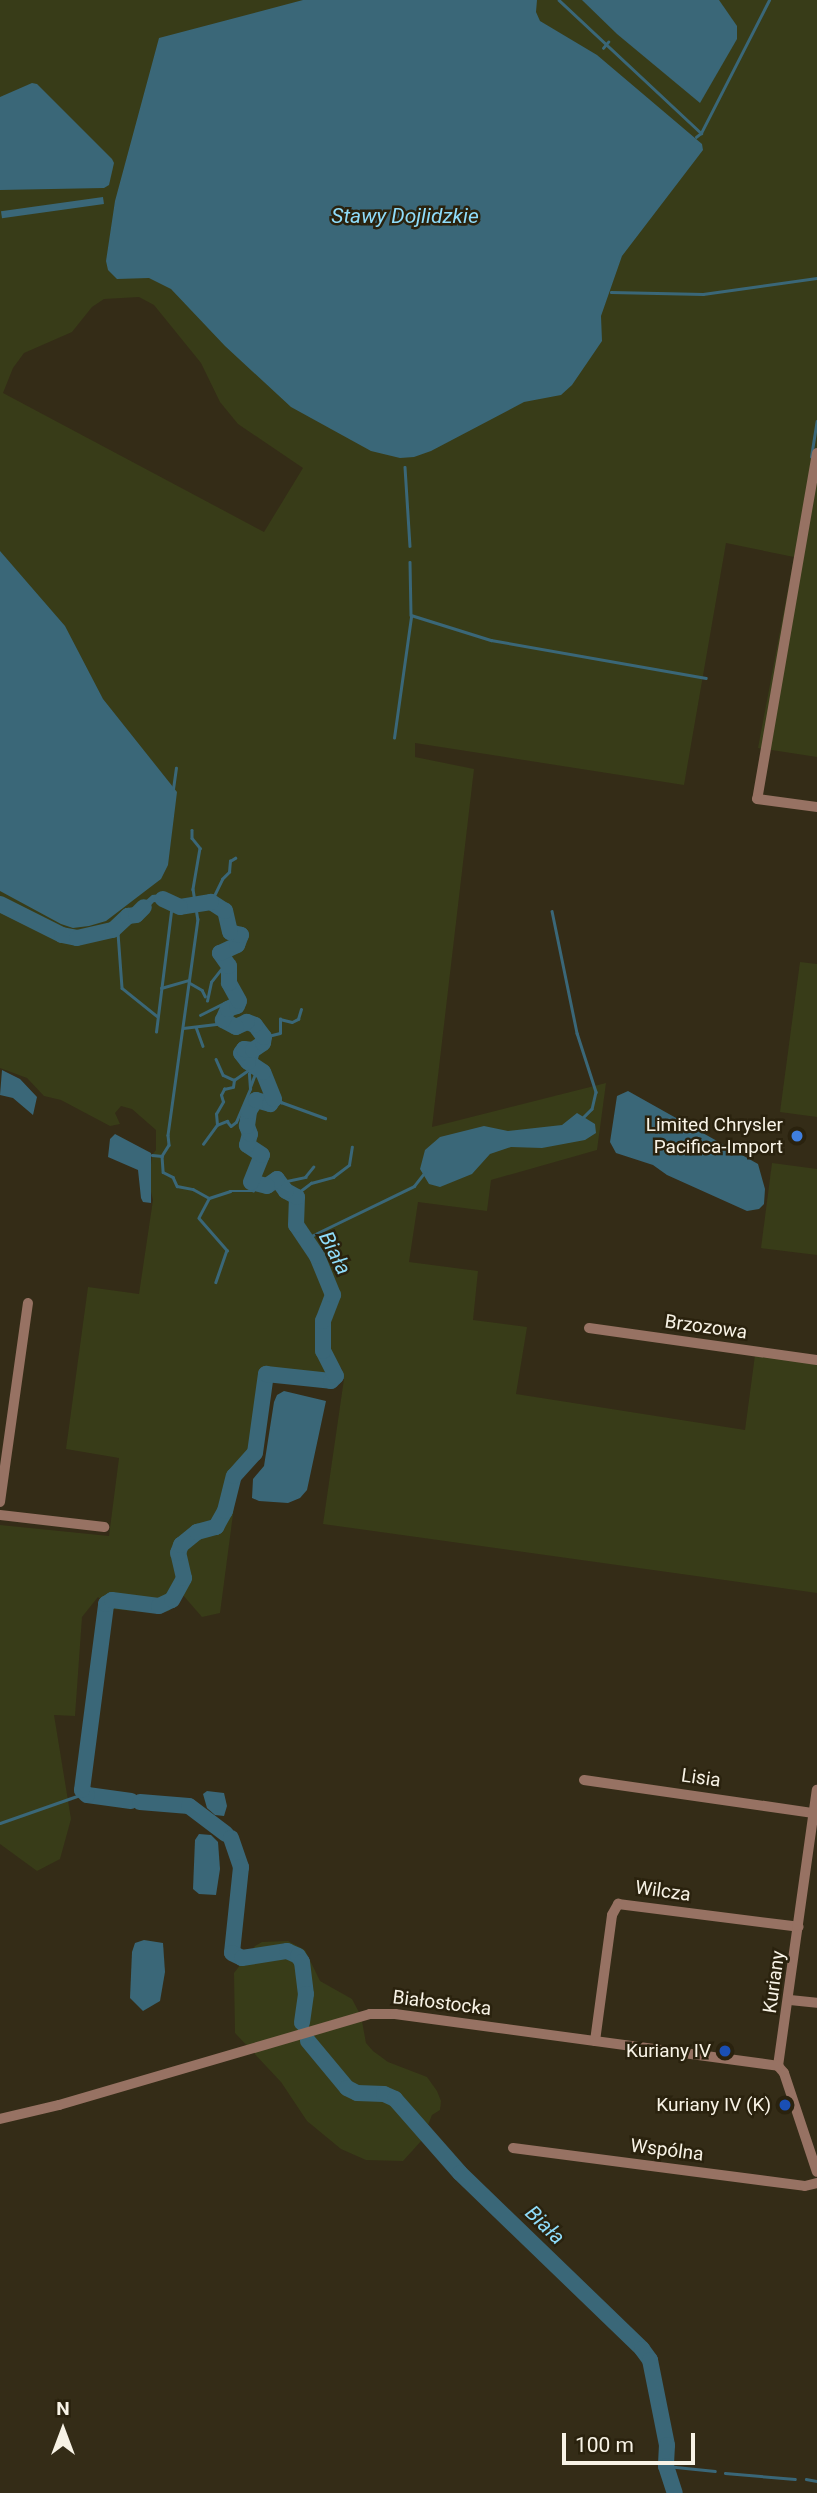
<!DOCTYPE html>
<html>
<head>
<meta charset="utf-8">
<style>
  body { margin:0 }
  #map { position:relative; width:817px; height:2493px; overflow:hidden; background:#342c17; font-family:Roboto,sans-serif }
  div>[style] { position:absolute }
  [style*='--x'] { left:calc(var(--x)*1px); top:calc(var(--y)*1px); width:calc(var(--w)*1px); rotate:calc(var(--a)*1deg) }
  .green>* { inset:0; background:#383c18 }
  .water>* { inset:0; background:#3a6778; transform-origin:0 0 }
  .stream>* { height:2.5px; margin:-1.25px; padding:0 1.25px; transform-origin:1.25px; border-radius:1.25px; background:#3a6778 }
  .river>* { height:16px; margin:-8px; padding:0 8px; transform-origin:8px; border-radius:8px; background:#3a6778 }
  .minor>* { height:10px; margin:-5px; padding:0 5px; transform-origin:5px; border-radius:5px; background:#977263 }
  .dots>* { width:19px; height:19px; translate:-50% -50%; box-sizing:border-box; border:4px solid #2a220e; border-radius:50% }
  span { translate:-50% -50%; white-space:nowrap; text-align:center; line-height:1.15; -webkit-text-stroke:5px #2a220e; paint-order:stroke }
  .poi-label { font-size:19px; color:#f8f3e6 }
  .right { translate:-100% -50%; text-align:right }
  .street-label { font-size:19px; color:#f8f3e6 }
  .water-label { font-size:21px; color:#8fdcfa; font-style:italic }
  .north { position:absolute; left:28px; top:2395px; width:70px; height:70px; -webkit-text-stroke:5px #2a220e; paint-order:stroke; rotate:0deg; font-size:19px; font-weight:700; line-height:28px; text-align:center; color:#f8f3e6 }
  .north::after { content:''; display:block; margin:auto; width:24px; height:32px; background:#f8f3e6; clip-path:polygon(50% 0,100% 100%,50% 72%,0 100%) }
  .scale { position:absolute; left:562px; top:2433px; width:133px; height:32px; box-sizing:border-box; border:4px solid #f8f3e6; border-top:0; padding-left:9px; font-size:21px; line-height:24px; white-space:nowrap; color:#f8f3e6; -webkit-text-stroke:5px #2a220e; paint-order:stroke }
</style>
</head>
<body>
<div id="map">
  <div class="green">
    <div style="clip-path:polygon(evenodd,0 0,817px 0,817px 757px,758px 748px,794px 557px,726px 543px,684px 785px,415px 743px,415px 757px,474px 769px,432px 1127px,606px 1083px,597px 1150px,491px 1180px,487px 1211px,418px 1202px,409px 1262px,478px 1271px,473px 1320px,527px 1327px,516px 1394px,745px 1430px,755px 1355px,817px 1364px,817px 1593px,323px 1524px,344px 1379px,342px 1369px,331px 1355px,335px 1380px,266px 1374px,258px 1458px,237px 1484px,220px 1613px,202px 1617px,182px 1594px,169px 1611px,157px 1613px,111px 1609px,98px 1597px,82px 1617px,75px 1716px,54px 1715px,71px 1819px,60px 1859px,37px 1871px,0 1844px,0 1525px,109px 1536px,119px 1458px,66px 1449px,88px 1287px,139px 1294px,153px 1200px,149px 1184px,152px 1155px,156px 1150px,156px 1130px,132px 1109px,121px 1106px,115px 1113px,120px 1124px,110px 1126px,61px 1100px,44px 1096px,27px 1078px,0 1068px,0 0,139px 297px,154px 305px,201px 363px,220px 402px,238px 424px,303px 468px,264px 532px,3px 393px,13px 368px,24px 353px,72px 332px,92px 307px,104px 299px,139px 297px)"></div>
    <div style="clip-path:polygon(800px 962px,817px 964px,817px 1117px,780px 1112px)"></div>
    <div style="clip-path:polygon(772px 1163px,817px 1169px,817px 1255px,761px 1248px)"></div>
    <div style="clip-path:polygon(288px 1941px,305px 1950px,320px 1981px,352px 1999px,361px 2016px,366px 2043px,373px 2051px,388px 2062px,427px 2077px,437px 2091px,441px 2101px,440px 2110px,432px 2115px,422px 2140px,403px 2161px,366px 2160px,341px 2149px,307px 2121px,281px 2082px,235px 2033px,234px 1973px,255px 1946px,262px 1942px)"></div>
  </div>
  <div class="water">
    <div style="clip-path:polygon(303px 0,537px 0,536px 12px,540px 21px,597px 55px,702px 144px,703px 150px,622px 256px,601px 316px,602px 341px,572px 385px,561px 395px,524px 402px,431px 451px,414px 457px,400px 458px,371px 451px,291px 407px,225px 346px,171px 289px,149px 278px,117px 279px,108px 270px,106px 261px,115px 201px,159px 38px)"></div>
    <div style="clip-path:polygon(582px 0,719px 0,737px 26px,737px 39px,700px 103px,617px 34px)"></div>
    <div style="clip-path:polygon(32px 83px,37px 84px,112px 159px,114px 163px,109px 185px,104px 188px,0 190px,0 97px)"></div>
    <div style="left:103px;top:197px;width:7px;height:103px;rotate:82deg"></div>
    <div style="clip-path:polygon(0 551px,65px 626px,103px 699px,177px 792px,168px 865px,161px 879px,106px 921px,89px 926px,73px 928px,61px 924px,0 891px)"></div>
    <div style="clip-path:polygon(162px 894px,180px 907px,154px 902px,139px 918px,124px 915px,125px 908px,134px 911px,152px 895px)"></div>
    <div style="clip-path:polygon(2px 1070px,20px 1079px,37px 1097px,33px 1115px,13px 1098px,0 1095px)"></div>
    <div style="clip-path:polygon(628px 1091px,758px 1164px,765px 1189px,764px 1204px,759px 1209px,747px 1211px,667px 1175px,653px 1165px,616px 1153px,610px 1142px,617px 1096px)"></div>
    <div style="clip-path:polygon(577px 1113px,595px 1124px,596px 1133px,585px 1140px,542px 1148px,511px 1147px,490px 1154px,472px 1174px,440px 1187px,429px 1184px,420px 1169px,425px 1150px,440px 1137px,484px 1126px,508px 1131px,562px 1125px)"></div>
    <div style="clip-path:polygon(115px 1134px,151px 1153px,151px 1203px,143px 1202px,141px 1198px,138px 1170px,108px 1157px,110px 1139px)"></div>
    <div style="clip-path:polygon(284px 1391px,326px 1401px,307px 1490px,300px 1498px,288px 1503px,259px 1501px,252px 1498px,253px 1479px,264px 1466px,274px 1402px,277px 1395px)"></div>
    <div style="clip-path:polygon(207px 1791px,224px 1793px,227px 1806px,224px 1816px,215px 1815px,207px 1808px,203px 1794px)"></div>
    <div style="clip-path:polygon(199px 1834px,211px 1835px,218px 1842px,220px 1869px,216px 1895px,199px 1894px,193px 1889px,195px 1840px)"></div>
    <div style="clip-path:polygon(144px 1940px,163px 1943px,165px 1972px,160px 2001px,143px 2011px,130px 1998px,132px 1952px,135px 1943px)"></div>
  </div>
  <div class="stream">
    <div style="--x:559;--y:0;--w:195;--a:43.1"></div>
    <div style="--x:603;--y:48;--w:8;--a:-50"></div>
    <div style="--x:696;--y:137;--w:6;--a:-39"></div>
    <div style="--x:701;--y:133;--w:149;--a:-62.9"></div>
    <div style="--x:611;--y:292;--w:92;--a:1.2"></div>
    <div style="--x:703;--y:294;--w:115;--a:-8"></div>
    <div style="--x:811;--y:457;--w:36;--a:-81"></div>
    <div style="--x:405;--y:467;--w:79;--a:86.4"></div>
    <div style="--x:410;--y:562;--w:53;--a:88.9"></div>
    <div style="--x:411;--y:615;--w:84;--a:17.4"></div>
    <div style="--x:491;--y:640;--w:218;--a:10"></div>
    <div style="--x:394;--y:738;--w:122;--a:-82"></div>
    <div style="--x:173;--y:789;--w:21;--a:-82"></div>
    <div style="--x:192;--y:830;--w:8;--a:90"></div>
    <div style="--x:192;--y:838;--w:13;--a:51"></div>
    <div style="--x:200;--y:848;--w:42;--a:99.7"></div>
    <div style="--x:193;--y:889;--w:30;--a:81"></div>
    <div style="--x:198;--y:919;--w:218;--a:97.9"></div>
    <div style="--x:168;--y:1135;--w:10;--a:84"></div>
    <div style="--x:169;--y:1145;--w:13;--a:122"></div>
    <div style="--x:162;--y:1156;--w:16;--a:86"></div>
    <div style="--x:163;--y:1172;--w:11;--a:27"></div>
    <div style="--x:173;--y:1177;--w:10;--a:66"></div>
    <div style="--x:177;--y:1186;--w:16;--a:11"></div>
    <div style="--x:193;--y:1189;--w:18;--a:29"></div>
    <div style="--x:209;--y:1198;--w:22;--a:-18"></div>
    <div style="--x:230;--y:1191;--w:23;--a:0"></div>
    <div style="--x:253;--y:1191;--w:6;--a:-81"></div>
    <div style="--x:211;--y:902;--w:25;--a:-64"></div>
    <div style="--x:222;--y:879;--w:10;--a:-45"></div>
    <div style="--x:229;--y:872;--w:11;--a:-85"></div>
    <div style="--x:230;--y:861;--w:6;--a:-31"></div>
    <div style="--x:552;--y:911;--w:125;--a:78.4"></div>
    <div style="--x:577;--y:1033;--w:62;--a:72.1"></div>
    <div style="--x:596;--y:1092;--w:17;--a:103"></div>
    <div style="--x:592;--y:1109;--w:13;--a:135"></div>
    <div style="--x:115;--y:928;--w:6;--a:59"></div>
    <div style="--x:118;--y:933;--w:55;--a:85.8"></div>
    <div style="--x:122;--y:988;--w:45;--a:38.7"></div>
    <div style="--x:190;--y:983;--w:14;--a:30"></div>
    <div style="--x:202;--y:990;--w:7;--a:63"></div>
    <div style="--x:161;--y:988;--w:29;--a:-16"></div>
    <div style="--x:207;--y:1001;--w:19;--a:-78"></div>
    <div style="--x:211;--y:982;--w:24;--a:-52"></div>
    <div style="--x:200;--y:1015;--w:40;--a:-26.6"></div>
    <div style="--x:196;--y:1027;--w:20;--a:70"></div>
    <div style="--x:183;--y:1028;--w:33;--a:-7"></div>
    <div style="--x:216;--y:1024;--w:9;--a:-36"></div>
    <div style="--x:156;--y:1032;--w:129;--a:-82.9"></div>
    <div style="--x:264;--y:1037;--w:16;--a:-14"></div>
    <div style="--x:280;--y:1033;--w:14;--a:-90"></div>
    <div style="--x:280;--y:1019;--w:12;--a:14"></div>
    <div style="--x:292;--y:1022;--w:7;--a:-27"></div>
    <div style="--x:298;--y:1019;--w:10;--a:-73"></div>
    <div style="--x:216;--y:1059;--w:17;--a:66"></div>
    <div style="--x:223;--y:1075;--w:12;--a:24"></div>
    <div style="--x:250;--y:1087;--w:19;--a:-69"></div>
    <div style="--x:273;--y:1094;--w:5;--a:22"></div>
    <div style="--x:278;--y:1096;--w:7;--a:63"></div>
    <div style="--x:281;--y:1102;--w:47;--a:20"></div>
    <div style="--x:217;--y:1125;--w:11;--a:-22"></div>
    <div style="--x:227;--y:1121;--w:6;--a:51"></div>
    <div style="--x:231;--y:1126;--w:6;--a:-39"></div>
    <div style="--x:236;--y:1122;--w:36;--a:-67"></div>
    <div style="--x:250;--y:1089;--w:15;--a:-94"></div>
    <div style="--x:249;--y:1074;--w:7;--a:-63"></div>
    <div style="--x:203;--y:1144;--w:24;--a:-54"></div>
    <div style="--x:217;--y:1125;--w:11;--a:-95"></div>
    <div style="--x:216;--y:1114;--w:14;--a:-60"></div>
    <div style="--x:223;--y:1102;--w:7;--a:-106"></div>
    <div style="--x:221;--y:1095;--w:7;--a:-63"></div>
    <div style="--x:224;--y:1089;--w:9;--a:-13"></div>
    <div style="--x:233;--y:1087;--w:7;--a:-82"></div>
    <div style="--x:234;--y:1080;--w:24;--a:-35"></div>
    <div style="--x:254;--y:1066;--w:23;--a:-75"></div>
    <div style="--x:152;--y:1155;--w:10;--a:6"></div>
    <div style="--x:282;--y:1182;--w:24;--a:-12"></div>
    <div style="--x:305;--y:1177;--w:13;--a:-51"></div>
    <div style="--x:295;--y:1195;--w:20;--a:-37"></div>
    <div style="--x:311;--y:1183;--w:23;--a:-15"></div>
    <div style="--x:333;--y:1177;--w:20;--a:-37"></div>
    <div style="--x:349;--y:1165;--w:18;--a:-81"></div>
    <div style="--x:209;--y:1199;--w:21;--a:118"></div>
    <div style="--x:199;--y:1218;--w:43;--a:48.8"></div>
    <div style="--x:227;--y:1250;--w:34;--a:109"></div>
    <div style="--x:307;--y:1238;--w:119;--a:-25.9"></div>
    <div style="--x:414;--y:1186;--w:18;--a:-52"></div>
    <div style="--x:0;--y:1823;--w:88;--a:-19.3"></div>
    <div style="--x:666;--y:2466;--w:49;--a:5.8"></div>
    <div style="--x:725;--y:2473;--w:70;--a:4.9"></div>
    <div style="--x:806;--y:2479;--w:11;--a:10"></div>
  </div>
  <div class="river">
    <div style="--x:0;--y:904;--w:69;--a:26.6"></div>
    <div style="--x:62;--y:935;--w:15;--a:11"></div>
    <div style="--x:77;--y:938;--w:37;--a:-13"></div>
    <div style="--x:113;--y:930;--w:21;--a:-43"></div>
    <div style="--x:128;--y:916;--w:8;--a:-7"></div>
    <div style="--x:136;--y:915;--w:11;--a:-45"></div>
    <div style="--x:131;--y:1801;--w:44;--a:-172.2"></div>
    <div style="--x:87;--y:1795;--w:7;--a:-135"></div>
    <div style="--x:82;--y:1790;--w:188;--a:-82.6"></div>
    <div style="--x:106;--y:1604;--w:7;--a:-34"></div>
    <div style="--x:112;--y:1600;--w:47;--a:7.3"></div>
    <div style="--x:159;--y:1606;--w:14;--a:-25"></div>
    <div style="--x:172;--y:1600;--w:25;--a:-61"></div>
    <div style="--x:184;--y:1578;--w:26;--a:-103"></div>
    <div style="--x:178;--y:1553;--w:9;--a:-69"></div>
    <div style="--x:181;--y:1545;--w:21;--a:-39"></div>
    <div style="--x:197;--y:1532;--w:20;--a:-15"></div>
    <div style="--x:216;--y:1527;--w:18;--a:-61"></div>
    <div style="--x:225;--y:1511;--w:36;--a:-76"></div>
    <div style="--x:234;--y:1476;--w:31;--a:-48"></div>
    <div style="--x:255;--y:1453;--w:80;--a:-82.1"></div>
    <div style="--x:266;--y:1374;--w:65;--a:6.1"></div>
    <div style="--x:331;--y:1381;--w:7;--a:-45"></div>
    <div style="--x:336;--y:1376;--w:28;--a:-117"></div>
    <div style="--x:323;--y:1351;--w:30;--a:-90"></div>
    <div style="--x:323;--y:1321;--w:28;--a:-69"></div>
    <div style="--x:333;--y:1295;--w:42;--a:-112.3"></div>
    <div style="--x:317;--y:1256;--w:37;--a:-124"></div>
    <div style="--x:296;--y:1225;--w:28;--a:-88"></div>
    <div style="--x:297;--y:1197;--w:13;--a:-151"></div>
    <div style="--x:286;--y:1191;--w:15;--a:-127"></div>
    <div style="--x:277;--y:1179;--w:12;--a:145"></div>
    <div style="--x:267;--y:1186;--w:16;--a:-166"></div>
    <div style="--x:251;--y:1182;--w:29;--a:-68"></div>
    <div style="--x:262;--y:1155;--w:18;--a:-146"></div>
    <div style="--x:247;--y:1145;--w:11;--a:-75"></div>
    <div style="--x:250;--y:1134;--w:9;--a:-111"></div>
    <div style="--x:247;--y:1126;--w:15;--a:-82"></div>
    <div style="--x:249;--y:1111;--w:13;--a:-58"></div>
    <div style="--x:256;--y:1100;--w:15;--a:16"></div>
    <div style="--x:270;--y:1104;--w:6;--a:-51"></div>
    <div style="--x:274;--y:1099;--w:29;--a:-112"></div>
    <div style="--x:263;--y:1072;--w:18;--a:-146"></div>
    <div style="--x:248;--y:1062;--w:11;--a:-128"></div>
    <div style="--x:241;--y:1053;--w:5;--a:-53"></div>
    <div style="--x:244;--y:1049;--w:9;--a:6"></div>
    <div style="--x:253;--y:1050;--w:12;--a:-35"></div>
    <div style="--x:263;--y:1043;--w:6;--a:-81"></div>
    <div style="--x:264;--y:1037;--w:15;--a:-127"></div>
    <div style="--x:255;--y:1025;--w:9;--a:-159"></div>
    <div style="--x:247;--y:1022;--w:12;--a:156"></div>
    <div style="--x:236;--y:1027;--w:15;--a:-152"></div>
    <div style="--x:223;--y:1020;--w:12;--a:-66"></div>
    <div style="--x:228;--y:1009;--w:9;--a:-18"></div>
    <div style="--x:237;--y:1006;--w:5;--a:-68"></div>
    <div style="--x:239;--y:1001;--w:21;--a:-119"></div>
    <div style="--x:229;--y:983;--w:17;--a:-90"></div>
    <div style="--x:229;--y:966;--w:16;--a:-125"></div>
    <div style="--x:220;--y:953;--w:19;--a:-25"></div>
    <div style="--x:237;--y:945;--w:11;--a:-68"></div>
    <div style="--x:241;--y:935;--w:11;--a:-165"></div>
    <div style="--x:230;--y:932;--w:22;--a:-103"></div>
    <div style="--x:225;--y:911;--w:17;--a:-147"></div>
    <div style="--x:211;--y:902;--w:31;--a:171"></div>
    <div style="--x:180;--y:907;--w:19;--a:-155"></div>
    <div style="--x:140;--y:1802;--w:49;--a:4.7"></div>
    <div style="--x:189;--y:1806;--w:46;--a:37.1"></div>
    <div style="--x:231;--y:1838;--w:31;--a:71"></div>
    <div style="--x:241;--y:1867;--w:86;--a:96"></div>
    <div style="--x:232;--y:1953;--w:11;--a:27"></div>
    <div style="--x:242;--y:1958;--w:46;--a:-8.8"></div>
    <div style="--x:287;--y:1951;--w:12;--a:24"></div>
    <div style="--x:298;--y:1956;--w:7;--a:56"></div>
    <div style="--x:302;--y:1962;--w:32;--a:83"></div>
    <div style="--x:306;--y:1994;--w:29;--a:98"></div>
    <div style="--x:308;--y:2041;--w:61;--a:50.3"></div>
    <div style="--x:347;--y:2088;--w:11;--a:27"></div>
    <div style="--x:357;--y:2093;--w:27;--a:2"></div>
    <div style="--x:384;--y:2094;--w:12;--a:24"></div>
    <div style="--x:395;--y:2099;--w:98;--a:48.7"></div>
    <div style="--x:460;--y:2173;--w:253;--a:44"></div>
    <div style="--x:642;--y:2349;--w:14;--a:54"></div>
    <div style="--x:650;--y:2360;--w:87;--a:78.7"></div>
    <div style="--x:667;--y:2445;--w:21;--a:93"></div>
    <div style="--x:666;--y:2466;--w:28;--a:72"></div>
  </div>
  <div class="minor">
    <div style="--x:817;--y:453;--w:351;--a:99.8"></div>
    <div style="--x:757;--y:799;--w:61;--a:7.6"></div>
    <div style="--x:589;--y:1328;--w:230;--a:8"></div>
    <div style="--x:0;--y:1502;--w:201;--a:-82"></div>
    <div style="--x:0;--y:1515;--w:105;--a:6.6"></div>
    <div style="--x:584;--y:1780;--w:232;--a:8.2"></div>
    <div style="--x:790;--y:2000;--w:27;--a:6"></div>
    <div style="--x:595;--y:2041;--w:127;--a:-82.3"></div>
    <div style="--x:612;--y:1915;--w:13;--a:-61"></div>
    <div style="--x:618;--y:1904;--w:182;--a:7.2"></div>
    <div style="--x:778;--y:2066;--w:279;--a:-82"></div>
    <div style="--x:778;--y:2066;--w:9;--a:49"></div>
    <div style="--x:784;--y:2073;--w:104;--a:71.6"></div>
    <div style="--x:0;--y:2119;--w:61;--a:-13.3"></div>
    <div style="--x:59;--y:2105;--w:324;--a:-16.3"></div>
    <div style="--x:370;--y:2014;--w:25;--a:0"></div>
    <div style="--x:395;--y:2014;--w:387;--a:7.7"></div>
    <div style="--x:513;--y:2148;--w:294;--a:7.4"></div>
    <div style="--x:805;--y:2186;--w:12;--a:-14"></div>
  </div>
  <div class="dots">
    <div style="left:797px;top:1136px;background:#3f7fe0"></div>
    <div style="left:725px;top:2051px;background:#1a4fb4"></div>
    <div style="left:785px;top:2105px;background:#1a4fb4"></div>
  </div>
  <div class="poi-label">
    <span class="right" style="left:783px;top:1136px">Limited Chrysler<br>Pacifica-Import</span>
    <span class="right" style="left:711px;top:2051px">Kuriany IV</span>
    <span class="right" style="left:771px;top:2105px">Kuriany IV (K)</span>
  </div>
  <div class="street-label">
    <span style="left:706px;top:1327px;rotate:8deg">Brzozowa</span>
    <span style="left:701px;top:1778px;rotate:8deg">Lisia</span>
    <span style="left:663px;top:1891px;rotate:8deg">Wilcza</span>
    <span style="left:774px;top:1982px;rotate:-82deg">Kuriany</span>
    <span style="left:442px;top:2003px;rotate:7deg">Białostocka</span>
    <span style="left:667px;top:2150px;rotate:7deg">Wspólna</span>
  </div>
  <div class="water-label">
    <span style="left:405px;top:216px">Stawy Dojlidzkie</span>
    <span style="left:335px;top:1253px;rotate:63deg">Biała</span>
    <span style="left:545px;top:2225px;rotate:44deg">Biała</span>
  </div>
  <div class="north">N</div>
  <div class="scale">100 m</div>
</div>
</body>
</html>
